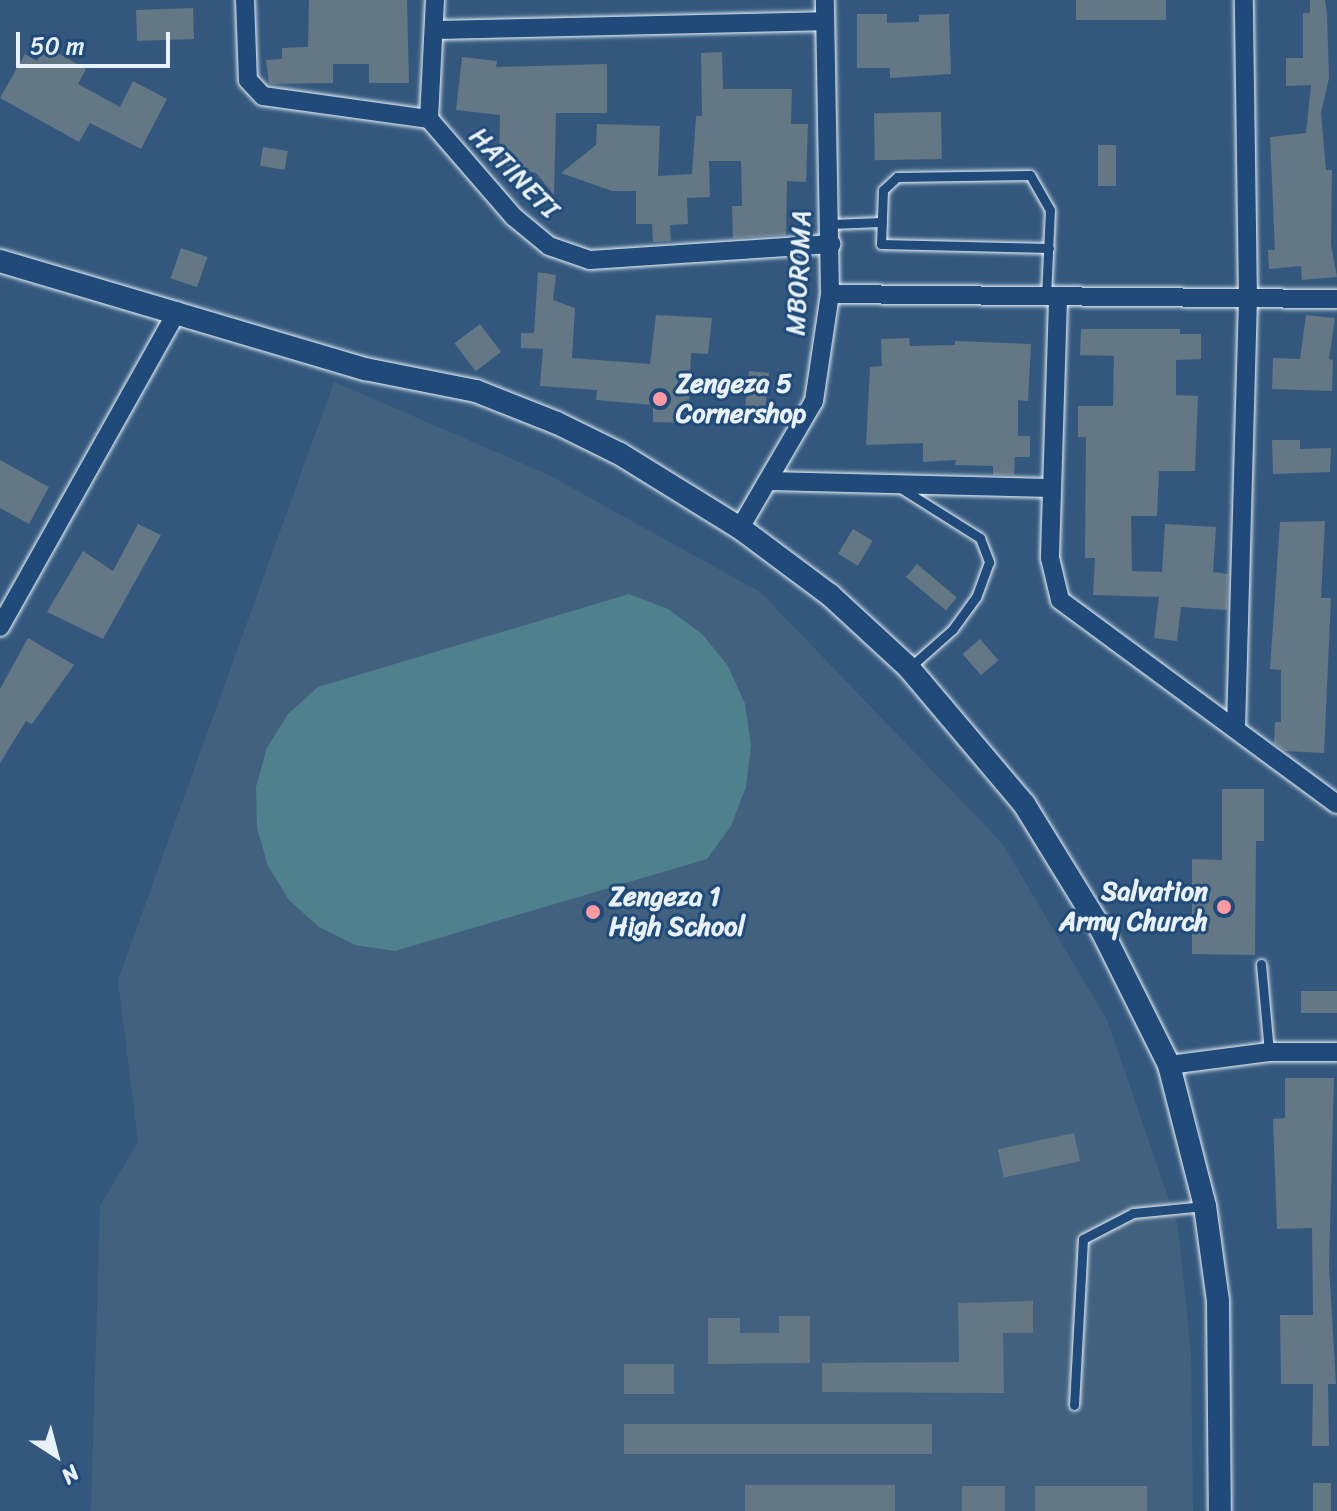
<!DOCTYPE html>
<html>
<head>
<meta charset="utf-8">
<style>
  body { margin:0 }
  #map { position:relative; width:1337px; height:1511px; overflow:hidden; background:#34587d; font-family:Sriracha,sans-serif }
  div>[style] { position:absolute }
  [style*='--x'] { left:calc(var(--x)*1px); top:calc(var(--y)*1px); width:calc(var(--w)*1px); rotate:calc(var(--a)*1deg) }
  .built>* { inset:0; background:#42617f }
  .green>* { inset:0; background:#4f818c }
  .building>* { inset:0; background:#647785; transform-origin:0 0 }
  .roads { filter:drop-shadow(0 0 2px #e8f1f8) drop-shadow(0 0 2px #e8f1f8) }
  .service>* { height:9px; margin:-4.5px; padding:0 4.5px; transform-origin:4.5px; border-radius:4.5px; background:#1f4a7a }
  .minor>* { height:18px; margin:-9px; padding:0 9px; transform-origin:9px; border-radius:9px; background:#1f4a7a }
  .tertiary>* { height:22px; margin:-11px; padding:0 11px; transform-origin:11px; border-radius:11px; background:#1f4a7a }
  .dots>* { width:22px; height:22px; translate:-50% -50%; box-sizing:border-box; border:4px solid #1f4a7a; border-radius:50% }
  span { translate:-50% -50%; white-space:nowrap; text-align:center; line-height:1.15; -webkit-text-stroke:6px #1f4a7a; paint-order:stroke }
  .street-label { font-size:26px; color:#e8f1f8 }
  .poi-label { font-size:26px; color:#e8f1f8; font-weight:700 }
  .left { translate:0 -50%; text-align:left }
  .right { translate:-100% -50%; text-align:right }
  .north { position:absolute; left:16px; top:1415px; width:80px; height:80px; -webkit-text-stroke:6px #1f4a7a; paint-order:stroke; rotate:144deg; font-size:22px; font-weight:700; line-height:32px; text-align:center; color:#e8f1f8 }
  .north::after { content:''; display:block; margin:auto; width:28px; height:36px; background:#e8f1f8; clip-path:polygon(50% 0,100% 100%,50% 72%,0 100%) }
  .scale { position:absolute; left:16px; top:32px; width:154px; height:36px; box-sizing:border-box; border:4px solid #e8f1f8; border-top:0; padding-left:10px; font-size:24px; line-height:28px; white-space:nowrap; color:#e8f1f8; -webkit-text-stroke:6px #1f4a7a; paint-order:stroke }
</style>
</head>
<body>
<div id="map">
  <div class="built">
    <div style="clip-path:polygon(334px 382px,547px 474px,760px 592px,1002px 843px,1107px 1020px,1178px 1226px,1191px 1353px,1193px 1511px,91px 1511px,100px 1206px,138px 1142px,118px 980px)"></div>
  </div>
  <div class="green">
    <div style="clip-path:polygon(629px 594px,668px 609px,702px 634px,728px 666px,745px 704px,751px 745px,746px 787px,731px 826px,707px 859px,395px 951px,355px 945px,319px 927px,289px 900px,268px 866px,257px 828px,256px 787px,267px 748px,288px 714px,318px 687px)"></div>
  </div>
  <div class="building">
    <div style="clip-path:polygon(309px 0,407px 0,409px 83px,369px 83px,369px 64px,333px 64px,333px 83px,269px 84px,266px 60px,282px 59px,282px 48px,308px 47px)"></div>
    <div style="left:1076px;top:0;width:90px;height:20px"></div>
    <div style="clip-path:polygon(1310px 0,1325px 0,1327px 14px,1329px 78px,1321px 113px,1326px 170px,1332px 170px,1331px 245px,1337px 277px,1302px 280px,1301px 266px,1269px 269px,1268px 250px,1275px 250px,1270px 137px,1306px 133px,1311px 85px,1286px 86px,1286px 58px,1303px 58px,1303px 13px,1310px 13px)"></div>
    <div style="left:193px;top:8px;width:31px;height:57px;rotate:88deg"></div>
    <div style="clip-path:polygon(857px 14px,887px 14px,887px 23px,919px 22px,919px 15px,949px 14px,951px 74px,890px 78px,890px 68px,857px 68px)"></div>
    <div style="clip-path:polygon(45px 46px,86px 69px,78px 84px,120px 107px,133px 81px,167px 99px,141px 149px,90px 123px,79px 142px,0 98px,25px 54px,37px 61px)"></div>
    <div style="clip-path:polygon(722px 52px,723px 89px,792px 89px,791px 124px,808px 124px,806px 182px,787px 181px,786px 235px,733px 238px,732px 206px,742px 206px,741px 161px,709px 161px,710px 197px,687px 198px,688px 224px,670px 225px,671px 241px,653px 242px,652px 224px,636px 224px,636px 191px,612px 191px,561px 173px,596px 145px,597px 124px,660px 126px,658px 176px,692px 174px,696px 116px,702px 116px,701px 53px)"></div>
    <div style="clip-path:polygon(462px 57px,497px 61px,496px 67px,607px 64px,607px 113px,556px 113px,554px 195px,536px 173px,499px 164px,500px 115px,456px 110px)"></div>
    <div style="left:941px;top:112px;width:47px;height:67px;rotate:89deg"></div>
    <div style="left:1098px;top:145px;width:18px;height:41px"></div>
    <div style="left:263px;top:147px;width:25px;height:19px;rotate:9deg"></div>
    <div style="left:181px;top:248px;width:28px;height:32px;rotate:19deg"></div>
    <div style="clip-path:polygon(538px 272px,556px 275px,553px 300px,575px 308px,572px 358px,650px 364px,656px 315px,712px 318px,708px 354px,691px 353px,688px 423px,653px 422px,653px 405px,596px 400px,597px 390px,540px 386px,543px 349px,521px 348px,521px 333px,534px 333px)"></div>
    <div style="clip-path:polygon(1306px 315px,1335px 318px,1329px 359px,1333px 360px,1332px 391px,1272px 389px,1273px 358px,1300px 359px)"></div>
    <div style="left:480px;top:324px;width:35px;height:32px;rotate:53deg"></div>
    <div style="clip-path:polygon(1081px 329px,1180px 329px,1180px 334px,1201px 334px,1201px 359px,1176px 360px,1176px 395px,1198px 396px,1195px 471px,1159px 471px,1157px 516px,1131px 516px,1132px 571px,1162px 572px,1165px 524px,1216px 527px,1213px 572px,1228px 574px,1227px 610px,1181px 607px,1177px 641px,1154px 638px,1159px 597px,1093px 595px,1095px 558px,1085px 558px,1086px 437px,1078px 437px,1078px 406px,1113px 406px,1114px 356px,1080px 355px)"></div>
    <div style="clip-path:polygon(909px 338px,910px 346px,955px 345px,955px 341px,1031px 344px,1028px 401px,1018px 400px,1018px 436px,1030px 436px,1030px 457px,1015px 457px,1014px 475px,993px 475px,993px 466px,955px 465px,956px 460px,923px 462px,923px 443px,866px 445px,870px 367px,882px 366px,881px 339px)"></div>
    <div style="left:749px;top:371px;width:20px;height:40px;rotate:6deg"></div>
    <div style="clip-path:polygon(1272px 440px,1300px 440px,1300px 449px,1331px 448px,1330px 472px,1273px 474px)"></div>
    <div style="clip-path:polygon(0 460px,49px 487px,29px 524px,0 508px)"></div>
    <div style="clip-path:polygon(1325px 521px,1321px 598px,1331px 598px,1324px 753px,1285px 751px,1274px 743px,1275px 722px,1281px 722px,1281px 670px,1270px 669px,1280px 522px)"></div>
    <div style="clip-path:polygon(138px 524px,161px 535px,103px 639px,47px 612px,83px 551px,113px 571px)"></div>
    <div style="left:853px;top:529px;width:23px;height:29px;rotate:31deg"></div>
    <div style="left:917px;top:564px;width:52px;height:17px;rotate:40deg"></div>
    <div style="clip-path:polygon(28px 638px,74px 665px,32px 724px,26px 721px,0 763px,0 689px)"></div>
    <div style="left:980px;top:639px;width:28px;height:23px;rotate:49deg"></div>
    <div style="clip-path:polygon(1222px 789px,1264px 789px,1264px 841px,1256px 841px,1255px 955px,1192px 954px,1192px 859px,1222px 860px)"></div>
    <div style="left:1337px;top:991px;width:22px;height:36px;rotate:90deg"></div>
    <div style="clip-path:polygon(1285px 1078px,1334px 1078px,1329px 1265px,1336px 1384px,1328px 1384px,1329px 1446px,1312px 1446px,1313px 1384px,1281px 1384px,1280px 1315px,1313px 1315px,1312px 1228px,1277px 1229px,1273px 1119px,1285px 1118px)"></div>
    <div style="left:1074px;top:1133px;width:29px;height:78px;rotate:78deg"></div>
    <div style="clip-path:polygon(1033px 1301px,1033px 1333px,1003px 1333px,1004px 1393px,822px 1392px,822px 1363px,959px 1362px,958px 1303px)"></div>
    <div style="clip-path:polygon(779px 1316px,810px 1316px,810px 1363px,708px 1364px,708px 1318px,740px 1318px,740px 1333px,779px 1333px)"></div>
    <div style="left:624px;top:1364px;width:50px;height:30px"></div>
    <div style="left:932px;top:1424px;width:30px;height:308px;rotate:90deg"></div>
    <div style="left:1313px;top:1483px;width:18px;height:28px"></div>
    <div style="left:745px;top:1485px;width:150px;height:26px"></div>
    <div style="left:962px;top:1486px;width:43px;height:25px"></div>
    <div style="left:1035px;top:1486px;width:112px;height:25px"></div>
  </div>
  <div class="roads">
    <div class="service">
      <div style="--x:830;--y:224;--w:52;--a:-2.2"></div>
      <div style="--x:1046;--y:297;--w:87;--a:-87.4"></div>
      <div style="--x:1050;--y:210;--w:40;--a:-119.7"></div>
      <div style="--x:1030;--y:175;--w:133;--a:179.1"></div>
      <div style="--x:897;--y:177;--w:19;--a:137"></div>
      <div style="--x:883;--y:190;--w:54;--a:92.1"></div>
      <div style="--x:881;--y:244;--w:168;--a:1.4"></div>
      <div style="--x:899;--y:487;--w:96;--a:32.2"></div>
      <div style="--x:980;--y:538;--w:26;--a:69"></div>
      <div style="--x:989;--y:562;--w:37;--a:110"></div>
      <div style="--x:976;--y:597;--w:39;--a:126"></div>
      <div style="--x:953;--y:629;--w:59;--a:138.4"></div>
      <div style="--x:1261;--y:964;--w:88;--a:84.8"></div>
      <div style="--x:1074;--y:1405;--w:166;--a:-86.9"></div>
      <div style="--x:1083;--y:1239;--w:56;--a:-27.5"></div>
      <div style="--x:1133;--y:1213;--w:72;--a:-5.6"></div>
    </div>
    <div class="minor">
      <div style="--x:245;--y:0;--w:80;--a:87.9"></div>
      <div style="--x:248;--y:80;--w:22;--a:47"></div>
      <div style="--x:263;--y:96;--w:168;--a:7.9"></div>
      <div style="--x:435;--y:0;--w:119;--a:92.9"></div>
      <div style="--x:429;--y:119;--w:130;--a:49.1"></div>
      <div style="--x:514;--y:217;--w:45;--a:39.6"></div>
      <div style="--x:549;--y:246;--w:43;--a:18.9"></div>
      <div style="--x:590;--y:260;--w:242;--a:-3.8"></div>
      <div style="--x:435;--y:30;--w:389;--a:-1.3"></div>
      <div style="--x:830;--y:294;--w:507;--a:0.57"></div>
      <div style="--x:1058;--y:300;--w:258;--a:91.8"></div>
      <div style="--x:1050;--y:558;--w:43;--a:76.6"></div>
      <div style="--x:1060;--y:600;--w:344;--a:36.4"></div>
      <div style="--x:768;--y:481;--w:283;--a:1.4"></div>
      <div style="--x:740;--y:528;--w:147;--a:-59.8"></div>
      <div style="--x:814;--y:401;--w:108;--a:-81.5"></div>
      <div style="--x:830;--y:294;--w:294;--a:-91"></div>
      <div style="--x:0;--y:627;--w:362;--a:-60.7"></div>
      <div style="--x:1236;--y:728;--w:428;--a:-88.4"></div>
      <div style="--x:1248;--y:300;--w:300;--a:-90.8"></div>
      <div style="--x:1169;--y:1065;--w:101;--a:-7.4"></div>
      <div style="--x:1269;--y:1052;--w:68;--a:0"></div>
    </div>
    <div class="tertiary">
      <div style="--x:0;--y:261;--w:381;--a:16.5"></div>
      <div style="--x:365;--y:369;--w:113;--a:11.2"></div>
      <div style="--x:476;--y:391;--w:87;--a:21.6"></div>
      <div style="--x:557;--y:423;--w:70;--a:26.2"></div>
      <div style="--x:620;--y:454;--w:141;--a:31.7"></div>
      <div style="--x:740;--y:528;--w:112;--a:36.7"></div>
      <div style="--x:830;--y:595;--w:108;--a:42.7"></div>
      <div style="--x:909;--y:668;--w:178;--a:49.8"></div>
      <div style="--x:1024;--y:804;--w:149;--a:58.4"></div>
      <div style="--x:1102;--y:931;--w:150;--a:63.4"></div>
      <div style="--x:1169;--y:1065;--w:146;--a:75.7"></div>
      <div style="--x:1205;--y:1206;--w:96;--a:82.2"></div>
      <div style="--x:1218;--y:1301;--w:210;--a:89.5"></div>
    </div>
  </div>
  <div class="dots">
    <div style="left:660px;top:399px;background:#ff9aa2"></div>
    <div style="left:1224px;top:907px;background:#ff9aa2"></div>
    <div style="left:593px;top:912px;background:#ff9aa2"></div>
  </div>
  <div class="street-label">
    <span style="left:514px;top:173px;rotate:46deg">HATINETI</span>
    <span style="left:799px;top:273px;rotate:-87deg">MBOROMA</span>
  </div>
  <div class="poi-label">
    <span class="left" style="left:676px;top:399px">Zengeza 5<br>Cornershop</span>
    <span class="right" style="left:1208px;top:907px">Salvation<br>Army Church</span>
    <span class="left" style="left:609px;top:912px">Zengeza 1<br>High School</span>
  </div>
  <div class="north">N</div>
  <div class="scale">50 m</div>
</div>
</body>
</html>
